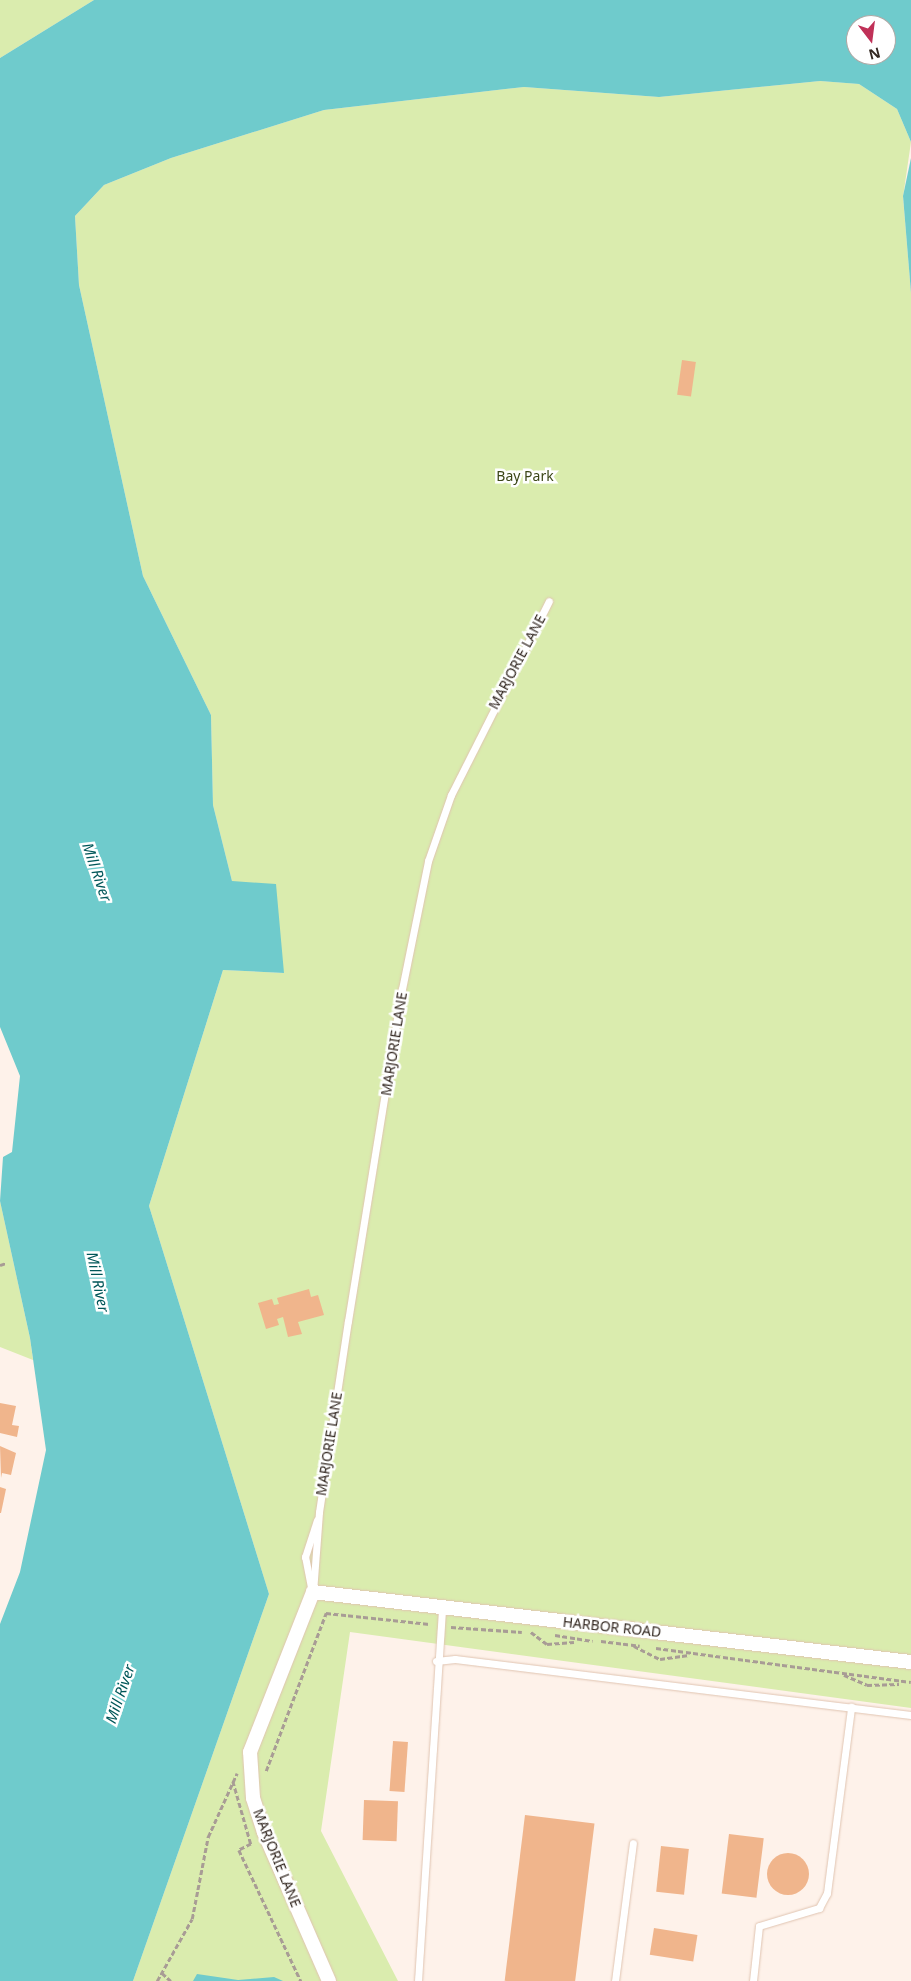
<!DOCTYPE html>
<html>
<head>
<meta charset="utf-8">
<style>
  body { margin:0 }
  #map { position:relative; width:911px; height:1981px; overflow:hidden; background:#fef2ea; font-family:"Noto Sans",sans-serif }
  div>[style] { position:absolute }
  [style*='--x'] { left:calc(var(--x)*1px); top:calc(var(--y)*1px); width:calc(var(--w)*1px); rotate:calc(var(--a)*1deg) }
  .green>* { inset:0; background:#daecae }
  .water>* { inset:0; background:#6fcbcc }
  .building>* { inset:0; background:#f0b58c; transform-origin:0 0 }
  .round { border-radius:50% }
  .path>* { height:2.5px; margin-top:-1.25px; transform-origin:0; background:repeating-linear-gradient(90deg,#a89c95 0 5px,transparent 0 7.5px) }
  .roads { filter:drop-shadow(0 0 1px #e0c4b1) drop-shadow(0 0 1px #e0c4b1) }
  .lane>* { height:7px; margin:-3.5px; padding:0 3.5px; transform-origin:3.5px; border-radius:3.5px; background:#fff }
  .street>* { height:14px; margin:-7px; padding:0 7px; transform-origin:7px; border-radius:7px; background:#fff }
  span { translate:-50% -50%; white-space:nowrap; text-align:center; line-height:1.15; -webkit-text-stroke:5px #fff; paint-order:stroke }
  .park-label { font-size:14px; color:#3b4617 }
  .street-label { font-size:14px; color:#332821 }
  .water-label { font-size:15px; color:#005658; font-style:italic }
  .north { position:absolute; left:846px; top:15px; width:50px; height:50px; box-sizing:border-box; background:#fff; border:1px solid #ada9a6; border-radius:50%; rotate:165deg; font-size:14px; font-weight:700; line-height:20px; text-align:center; color:#332821 }
  .north::after { content:''; display:block; margin:auto; width:18px; height:22px; background:#c03158; clip-path:polygon(50% 0,100% 100%,50% 72%,0 100%) }
</style>
</head>
<body>
<div id="map">
  <div class="green">
    <div style="clip-path:polygon(0 0,94px 0,0 58px)"></div>
    <div style="clip-path:polygon(820px 81px,859px 84px,897px 109px,911px 142px,903px 197px,911px 293px,911px 1708px,350px 1632px,321px 1831px,398px 1981px,133px 1981px,269px 1594px,149px 1206px,223px 970px,284px 973px,232px 881px,213px 805px,211px 715px,143px 576px,79px 285px,75px 216px,104px 185px,171px 158px,324px 110px,524px 87px,659px 97px)"></div>
    <div style="clip-path:polygon(0 1201px,30px 1338px,33px 1360px,0 1347px)"></div>
  </div>
  <div class="water">
    <div style="clip-path:polygon(evenodd,94px 0,911px 0,911px 142px,897px 109px,859px 84px,820px 81px,659px 97px,524px 87px,324px 110px,171px 158px,104px 185px,75px 216px,79px 285px,143px 576px,211px 715px,213px 805px,232px 881px,276px 884px,284px 973px,223px 970px,149px 1206px,269px 1594px,133px 1981px,0 1981px,0 1624px,20px 1572px,46px 1450px,30px 1338px,0 1201px,3px 1157px,12px 1152px,20px 1076px,0 1027px,0 58px,94px 0,856px 25px,886px 25px,886px 55px,856px 55px,856px 25px)"></div>
    <div style="clip-path:polygon(911px 158px,911px 293px,903px 196px)"></div>
    <div style="clip-path:polygon(197px 1974px,238px 1980px,274px 1977px,283px 1981px,193px 1981px)"></div>
  </div>
  <div class="building">
    <div style="left:682px;top:360px;width:14px;height:35px;rotate:8deg"></div>
    <div style="clip-path:polygon(309px 1289px,311px 1297px,318px 1295px,324px 1315px,298px 1322px,302px 1334px,288px 1337px,283px 1317px,277px 1319px,279px 1325px,266px 1329px,258px 1303px,272px 1299px,274px 1305px,279px 1304px,277px 1298px)"></div>
    <div style="clip-path:polygon(0 1403px,16px 1406px,12px 1425px,19px 1426px,17px 1437px,0 1433px)"></div>
    <div style="clip-path:polygon(0 1446px,16px 1453px,11px 1475px,2px 1473px,1px 1478px)"></div>
    <div style="clip-path:polygon(0 1487px,6px 1489px,1px 1513px,0 1513px)"></div>
    <div style="left:393px;top:1741px;width:15px;height:50px;rotate:4deg"></div>
    <div style="left:364px;top:1800px;width:34px;height:40px;rotate:2deg"></div>
    <div style="left:525px;top:1815px;width:70px;height:167px;rotate:7deg"></div>
    <div style="left:729px;top:1834px;width:35px;height:60px;rotate:7deg"></div>
    <div style="left:661px;top:1846px;width:28px;height:46px;rotate:6deg"></div>
    <div class="round" style="left:767px;top:1853px;width:42px;height:42px"></div>
    <div style="left:654px;top:1928px;width:44px;height:27px;rotate:9deg"></div>
  </div>
  <div class="path">
    <div style="--x:0;--y:1265;--w:6;--a:-18"></div>
    <div style="--x:451;--y:1627;--w:71;--a:4"></div>
    <div style="--x:531;--y:1632;--w:20;--a:37"></div>
    <div style="--x:547;--y:1644;--w:27;--a:-4"></div>
    <div style="--x:555;--y:1635;--w:38;--a:9"></div>
    <div style="--x:601;--y:1641;--w:39;--a:7"></div>
    <div style="--x:634;--y:1646;--w:29;--a:27"></div>
    <div style="--x:660;--y:1659;--w:29;--a:-8"></div>
    <div style="--x:656;--y:1648;--w:257;--a:7.6"></div>
    <div style="--x:844;--y:1675;--w:25;--a:23"></div>
    <div style="--x:867;--y:1685;--w:32;--a:-2"></div>
    <div style="--x:266;--y:1771;--w:169;--a:-69.2"></div>
    <div style="--x:326;--y:1613;--w:104;--a:6.1"></div>
    <div style="--x:233;--y:1781;--w:66;--a:74.1"></div>
    <div style="--x:251;--y:1844;--w:13;--a:153"></div>
    <div style="--x:239;--y:1850;--w:145;--a:64.7"></div>
    <div style="--x:162;--y:1973;--w:12;--a:42"></div>
    <div style="--x:157;--y:1981;--w:71;--a:-60.6"></div>
    <div style="--x:192;--y:1919;--w:84;--a:-79"></div>
    <div style="--x:208;--y:1837;--w:70;--a:-65.6"></div>
  </div>
  <div class="roads">
    <div class="lane">
      <div style="--x:311;--y:1587;--w:31;--a:-101"></div>
      <div style="--x:305;--y:1557;--w:39;--a:-72"></div>
      <div style="--x:313;--y:1592;--w:80;--a:-85.7"></div>
      <div style="--x:319;--y:1512;--w:193;--a:-81.4"></div>
      <div style="--x:348;--y:1321;--w:336;--a:-80.8"></div>
      <div style="--x:402;--y:989;--w:131;--a:-78.5"></div>
      <div style="--x:428;--y:861;--w:70;--a:-70.8"></div>
      <div style="--x:451;--y:795;--w:217;--a:-63.2"></div>
      <div style="--x:436;--y:1661;--w:19;--a:-6"></div>
      <div style="--x:455;--y:1659;--w:459;--a:7"></div>
      <div style="--x:418;--y:1981;--w:374;--a:-86.3"></div>
      <div style="--x:615;--y:1981;--w:139;--a:-82.6"></div>
      <div style="--x:753;--y:1981;--w:55;--a:-83.8"></div>
      <div style="--x:759;--y:1926;--w:63;--a:-16.7"></div>
      <div style="--x:819;--y:1908;--w:17;--a:-62"></div>
      <div style="--x:827;--y:1893;--w:188;--a:-82.6"></div>
    </div>
    <div class="street">
      <div style="--x:329;--y:1981;--w:163;--a:-113.6"></div>
      <div style="--x:264;--y:1832;--w:36;--a:-108"></div>
      <div style="--x:253;--y:1798;--w:46;--a:-93.7"></div>
      <div style="--x:250;--y:1752;--w:172;--a:-68.5"></div>
      <div style="--x:313;--y:1592;--w:602;--a:6.68"></div>
    </div>
  </div>
  <div class="park-label">
    <span style="left:525px;top:476px">Bay Park</span>
  </div>
  <div class="street-label">
    <span style="left:517px;top:662px;rotate:-62deg">MARJORIE LANE</span>
    <span style="left:394px;top:1044px;rotate:-81deg">MARJORIE LANE</span>
    <span style="left:329px;top:1444px;rotate:-81deg">MARJORIE LANE</span>
    <span style="left:612px;top:1627px;rotate:6deg">HARBOR ROAD</span>
    <span style="left:277px;top:1858px;rotate:68deg">MARJORIE LANE</span>
  </div>
  <div class="water-label">
    <span style="left:97px;top:872px;rotate:71deg">Mill River</span>
    <span style="left:98px;top:1282px;rotate:78deg">Mill River</span>
    <span style="left:120px;top:1694px;rotate:-71deg">Mill River</span>
  </div>
  <div class="north">N</div>
</div>
</body>
</html>
